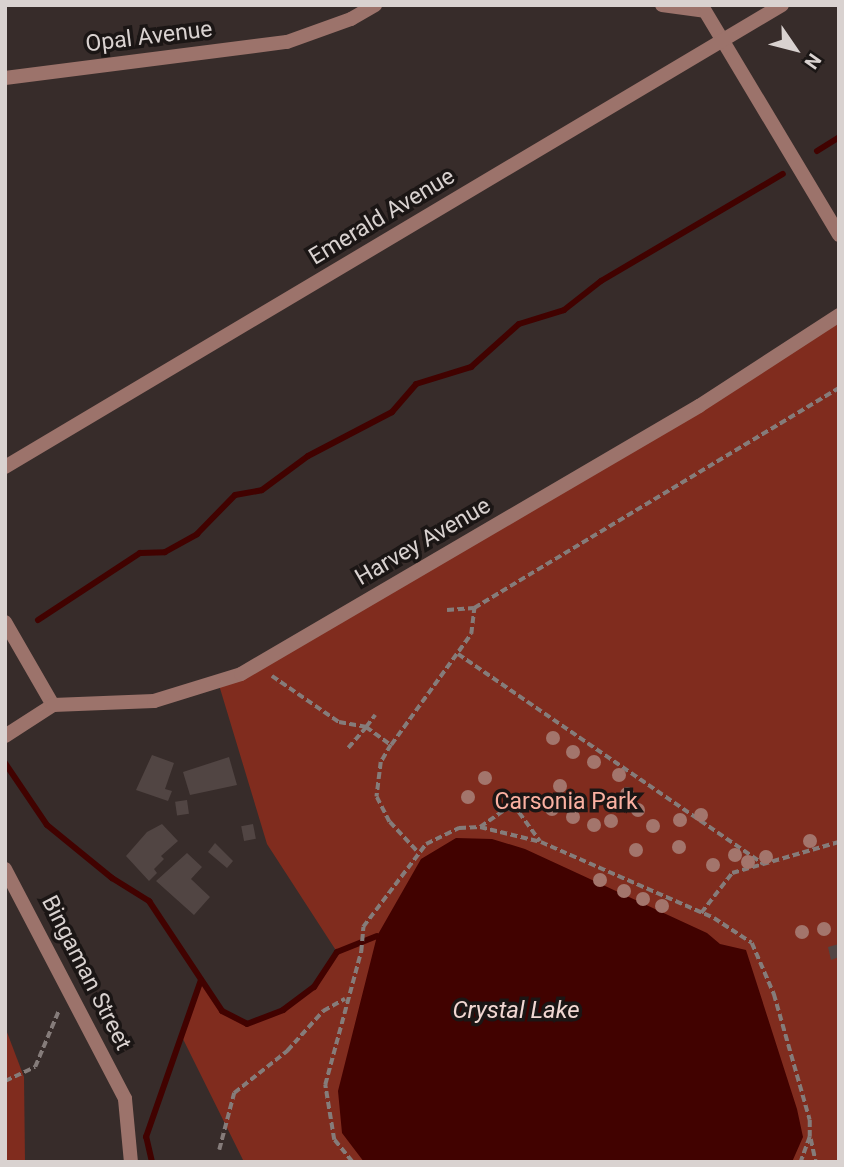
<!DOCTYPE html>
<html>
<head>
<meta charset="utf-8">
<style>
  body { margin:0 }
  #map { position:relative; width:844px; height:1167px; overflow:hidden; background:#372c2a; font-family:Roboto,sans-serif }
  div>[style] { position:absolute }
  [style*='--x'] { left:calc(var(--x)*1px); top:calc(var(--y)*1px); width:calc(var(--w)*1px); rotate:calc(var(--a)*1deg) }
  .green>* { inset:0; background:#802c1e }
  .water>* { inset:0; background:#410200 }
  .stream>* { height:6px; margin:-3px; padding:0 3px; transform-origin:3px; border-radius:3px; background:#410200 }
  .building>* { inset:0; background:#514543; transform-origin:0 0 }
  .round { border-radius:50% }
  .path>* { height:3.5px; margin-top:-1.75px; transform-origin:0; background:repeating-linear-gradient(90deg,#857c7a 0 7px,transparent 0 10.5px) }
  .minor>* { height:14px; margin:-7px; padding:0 7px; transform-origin:7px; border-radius:7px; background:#9c736b }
  .tertiary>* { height:14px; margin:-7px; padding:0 7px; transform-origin:7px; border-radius:7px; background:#9c736b }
  .trees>* { width:14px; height:14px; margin:-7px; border-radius:50%; background:#a3756c }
  span { translate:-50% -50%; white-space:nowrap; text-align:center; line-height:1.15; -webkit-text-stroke:7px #1b1615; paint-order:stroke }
  .street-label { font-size:23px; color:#d9d2d0 }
  .park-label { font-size:23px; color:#fbb1a2 }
  .water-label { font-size:24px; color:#f1d7d2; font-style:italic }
  .frame { position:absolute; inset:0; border:7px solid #d9d2d0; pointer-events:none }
  .north { position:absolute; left:760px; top:14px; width:70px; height:70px; -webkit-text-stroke:5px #1b1615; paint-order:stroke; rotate:125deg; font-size:19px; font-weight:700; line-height:28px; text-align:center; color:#d9d2d0 }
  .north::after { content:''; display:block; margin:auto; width:24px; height:32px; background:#d9d2d0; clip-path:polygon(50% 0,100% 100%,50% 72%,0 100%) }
</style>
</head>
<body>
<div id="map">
  <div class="green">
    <div style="clip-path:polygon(839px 315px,839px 1162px,244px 1162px,182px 1037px,201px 980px,222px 1011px,247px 1024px,283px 1010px,314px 987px,337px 952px,267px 844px,219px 685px)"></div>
    <div style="clip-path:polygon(5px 1027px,24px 1077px,25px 1162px,5px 1162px)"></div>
  </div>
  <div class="water">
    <div style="clip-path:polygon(456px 838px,492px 839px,525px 849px,707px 933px,720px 944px,746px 950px,797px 1109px,803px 1137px,792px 1162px,364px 1162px,342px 1133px,338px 1091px,377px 936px,421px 859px)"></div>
  </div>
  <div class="stream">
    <div style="--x:817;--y:151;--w:26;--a:-32"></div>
    <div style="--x:38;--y:620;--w:122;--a:-33.3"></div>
    <div style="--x:140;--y:553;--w:25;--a:-2"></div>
    <div style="--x:165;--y:552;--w:37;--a:-29"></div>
    <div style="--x:197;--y:534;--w:54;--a:-45.7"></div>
    <div style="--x:235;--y:495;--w:27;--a:-10"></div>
    <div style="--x:262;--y:490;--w:57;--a:-36.5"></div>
    <div style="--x:308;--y:456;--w:95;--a:-27.6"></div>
    <div style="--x:392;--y:412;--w:37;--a:-49"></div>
    <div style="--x:416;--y:384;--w:58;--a:-17.2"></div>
    <div style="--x:471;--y:367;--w:64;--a:-41.9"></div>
    <div style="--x:519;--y:324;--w:47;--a:-17.3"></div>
    <div style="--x:564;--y:310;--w:47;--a:-38.1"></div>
    <div style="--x:601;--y:281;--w:211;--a:-30.5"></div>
    <div style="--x:5;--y:763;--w:75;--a:55.9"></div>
    <div style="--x:47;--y:825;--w:84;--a:39.2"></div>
    <div style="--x:112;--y:878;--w:44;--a:31.9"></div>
    <div style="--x:149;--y:901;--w:132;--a:56.4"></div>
    <div style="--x:222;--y:1011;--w:28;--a:27"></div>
    <div style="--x:247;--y:1024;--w:39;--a:-21"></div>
    <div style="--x:283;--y:1010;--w:39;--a:-37"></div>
    <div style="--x:314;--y:987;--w:42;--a:-56.7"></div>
    <div style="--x:337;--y:952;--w:43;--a:-21.8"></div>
    <div style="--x:152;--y:1162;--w:26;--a:-103"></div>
    <div style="--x:146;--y:1137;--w:166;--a:-70.7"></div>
  </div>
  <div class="building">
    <div style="clip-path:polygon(152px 755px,174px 763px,165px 789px,172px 791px,168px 801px,136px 790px)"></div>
    <div style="clip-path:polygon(229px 757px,237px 785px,190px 795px,183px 772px)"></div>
    <div class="round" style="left:504px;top:796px;width:16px;height:16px"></div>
    <div style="left:187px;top:800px;width:14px;height:12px;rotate:82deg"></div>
    <div style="clip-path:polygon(162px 824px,178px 841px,161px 856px,164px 859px,154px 869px,157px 873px,149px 881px,126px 856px,147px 832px)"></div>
    <div style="left:253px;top:824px;width:15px;height:12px;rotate:79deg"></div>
    <div style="clip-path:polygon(215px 843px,233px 861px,227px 868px,208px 852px)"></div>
    <div style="clip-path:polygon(187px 853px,202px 867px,191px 879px,210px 897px,194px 915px,156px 881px)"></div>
    <div style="clip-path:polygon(839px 944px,839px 957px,831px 960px,828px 947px)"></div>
  </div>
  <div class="path">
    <div style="--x:447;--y:610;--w:27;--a:-4"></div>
    <div style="--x:458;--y:654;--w:371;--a:34.5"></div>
    <div style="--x:272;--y:676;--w:81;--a:34.5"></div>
    <div style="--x:339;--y:722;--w:27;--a:10"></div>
    <div style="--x:366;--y:727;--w:15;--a:-53"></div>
    <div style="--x:391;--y:745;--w:137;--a:-54.2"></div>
    <div style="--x:471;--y:634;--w:26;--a:-83"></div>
    <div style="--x:474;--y:608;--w:426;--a:-31.1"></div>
    <div style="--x:348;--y:748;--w:28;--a:-49"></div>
    <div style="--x:366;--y:727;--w:31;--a:36"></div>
    <div style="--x:391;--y:745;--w:20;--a:120"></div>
    <div style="--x:381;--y:762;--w:35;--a:97"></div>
    <div style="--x:377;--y:797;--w:28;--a:63"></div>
    <div style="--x:390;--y:822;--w:41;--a:47"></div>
    <div style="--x:480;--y:827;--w:40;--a:-34.9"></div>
    <div style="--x:513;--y:804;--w:46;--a:53.9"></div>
    <div style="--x:701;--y:913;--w:51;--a:-52.2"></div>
    <div style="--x:732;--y:873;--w:111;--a:-16.2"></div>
    <div style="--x:5;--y:1081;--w:33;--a:-25"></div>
    <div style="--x:35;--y:1067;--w:62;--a:-67.2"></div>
    <div style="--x:811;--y:1139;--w:24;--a:78"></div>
    <div style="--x:219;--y:1150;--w:59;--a:-75.3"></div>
    <div style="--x:234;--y:1093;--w:68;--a:-38.4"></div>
    <div style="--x:287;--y:1051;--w:54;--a:-48"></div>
    <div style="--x:323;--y:1011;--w:25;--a:-29"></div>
    <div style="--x:352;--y:1162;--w:28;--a:-129"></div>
    <div style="--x:334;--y:1140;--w:56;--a:-99.3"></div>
    <div style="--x:325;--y:1085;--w:138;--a:-74.9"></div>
    <div style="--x:361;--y:952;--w:25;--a:-85"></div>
    <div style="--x:363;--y:927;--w:104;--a:-52.8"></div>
    <div style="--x:426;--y:844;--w:37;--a:-26"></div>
    <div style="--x:459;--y:828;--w:21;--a:-3"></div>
    <div style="--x:480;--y:827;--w:63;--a:13.8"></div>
    <div style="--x:541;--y:842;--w:189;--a:23.7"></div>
    <div style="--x:714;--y:918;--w:45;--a:33.3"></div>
    <div style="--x:752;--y:943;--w:56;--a:66.7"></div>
    <div style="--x:774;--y:994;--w:131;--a:74.1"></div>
    <div style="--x:810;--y:1120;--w:17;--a:90"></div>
    <div style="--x:810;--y:1137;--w:27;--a:110"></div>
  </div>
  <div class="minor">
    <div style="--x:662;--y:5;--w:43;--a:7.9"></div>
    <div style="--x:705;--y:11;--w:261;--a:59.1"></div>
    <div style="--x:5;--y:78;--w:284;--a:-7.3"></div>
    <div style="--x:287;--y:42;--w:68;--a:-19.8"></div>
    <div style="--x:351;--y:19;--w:28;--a:-30"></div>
    <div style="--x:5;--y:467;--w:904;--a:-30.74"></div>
  </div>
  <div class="tertiary">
    <div style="--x:5;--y:622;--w:96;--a:60"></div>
    <div style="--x:5;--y:736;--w:57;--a:-32.9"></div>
    <div style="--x:53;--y:705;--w:101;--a:-2.3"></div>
    <div style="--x:154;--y:701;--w:91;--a:-17.2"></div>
    <div style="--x:241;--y:674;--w:531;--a:-30.33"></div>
    <div style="--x:699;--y:406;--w:167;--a:-33"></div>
    <div style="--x:5;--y:869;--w:259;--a:62.4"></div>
    <div style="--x:125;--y:1099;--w:63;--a:84.6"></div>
  </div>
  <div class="trees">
    <div style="left:553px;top:738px"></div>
    <div style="left:573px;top:752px"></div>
    <div style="left:594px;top:762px"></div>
    <div style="left:619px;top:775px"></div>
    <div style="left:485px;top:778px"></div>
    <div style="left:560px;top:786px"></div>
    <div style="left:627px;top:794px"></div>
    <div style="left:468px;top:797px"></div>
    <div style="left:552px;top:809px"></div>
    <div style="left:638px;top:810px"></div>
    <div style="left:701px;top:815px"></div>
    <div style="left:573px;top:817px"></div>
    <div style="left:680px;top:820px"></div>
    <div style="left:611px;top:821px"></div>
    <div style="left:594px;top:825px"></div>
    <div style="left:653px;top:826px"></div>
    <div style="left:810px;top:841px"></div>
    <div style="left:679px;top:847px"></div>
    <div style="left:636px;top:850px"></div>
    <div style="left:735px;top:855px"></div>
    <div style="left:766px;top:857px"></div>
    <div style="left:748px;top:862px"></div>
    <div style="left:713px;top:865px"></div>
    <div style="left:600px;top:880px"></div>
    <div style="left:624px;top:891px"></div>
    <div style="left:643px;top:899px"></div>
    <div style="left:662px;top:906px"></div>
    <div style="left:824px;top:929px"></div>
    <div style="left:802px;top:932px"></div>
  </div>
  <div class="street-label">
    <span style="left:149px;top:37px;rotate:-7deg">Opal Avenue</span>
    <span style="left:382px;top:217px;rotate:-31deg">Emerald Avenue</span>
    <span style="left:423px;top:542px;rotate:-30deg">Harvey Avenue</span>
    <span style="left:86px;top:973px;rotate:63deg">Bingaman Street</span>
  </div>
  <div class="park-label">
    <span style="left:566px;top:802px">Carsonia Park</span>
  </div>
  <div class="water-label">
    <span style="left:516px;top:1011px">Crystal Lake</span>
  </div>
  <div class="frame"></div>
  <div class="north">N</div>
</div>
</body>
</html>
